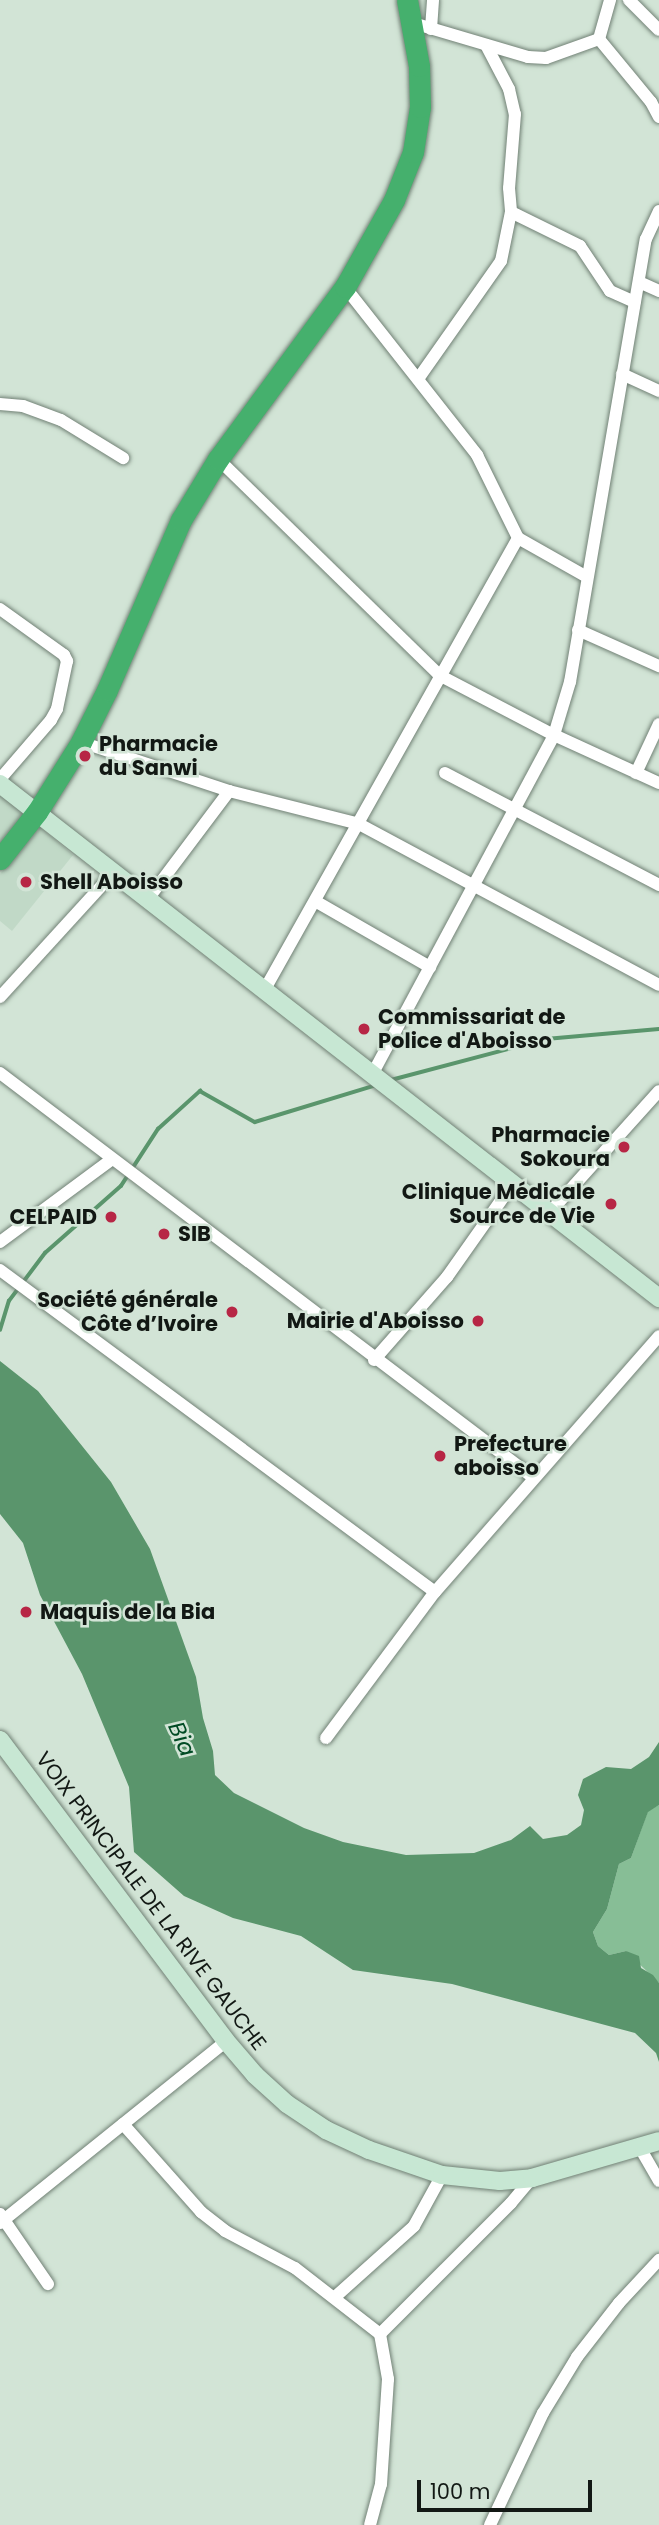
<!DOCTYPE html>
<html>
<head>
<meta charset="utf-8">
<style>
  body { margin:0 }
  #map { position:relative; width:659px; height:2525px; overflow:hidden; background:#d2e4d6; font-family:Poppins,sans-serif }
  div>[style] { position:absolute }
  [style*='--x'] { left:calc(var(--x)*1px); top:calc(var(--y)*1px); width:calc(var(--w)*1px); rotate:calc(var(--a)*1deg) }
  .built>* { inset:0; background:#c1d9c7 }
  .green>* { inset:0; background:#87be96 }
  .water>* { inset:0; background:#5a956c }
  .stream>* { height:3.5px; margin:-1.75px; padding:0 1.75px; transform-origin:1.75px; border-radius:1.75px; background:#5a956c }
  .roads { filter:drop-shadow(0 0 2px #718175) drop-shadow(0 0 2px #718175) }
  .street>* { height:12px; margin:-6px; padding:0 6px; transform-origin:6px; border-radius:6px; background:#fff }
  .secondary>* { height:18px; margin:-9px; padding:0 9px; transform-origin:9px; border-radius:9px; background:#c7e7d3 }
  .highway>* { height:21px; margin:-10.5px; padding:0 10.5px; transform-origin:10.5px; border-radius:10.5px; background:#45b06d }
  .dots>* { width:19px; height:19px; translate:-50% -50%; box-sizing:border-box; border:4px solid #d2e4d6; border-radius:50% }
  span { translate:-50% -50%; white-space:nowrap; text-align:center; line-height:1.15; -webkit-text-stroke:5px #d2e4d6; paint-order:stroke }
  .poi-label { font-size:21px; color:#121814; font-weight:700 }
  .left { translate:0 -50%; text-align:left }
  .right { translate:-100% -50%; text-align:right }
  .street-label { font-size:21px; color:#121814 }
  .water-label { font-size:23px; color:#004b24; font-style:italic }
  .scale { position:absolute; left:417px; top:2480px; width:175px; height:32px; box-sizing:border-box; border:4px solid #121814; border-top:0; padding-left:9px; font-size:21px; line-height:24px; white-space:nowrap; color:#121814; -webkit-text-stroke:5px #d2e4d6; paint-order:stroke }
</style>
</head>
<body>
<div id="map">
  <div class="built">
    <div style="clip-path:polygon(0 791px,28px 814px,0 849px)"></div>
    <div style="clip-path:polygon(39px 826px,73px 855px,12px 931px,0 921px,0 874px)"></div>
  </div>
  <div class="green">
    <div style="clip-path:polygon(659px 1805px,659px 1983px,626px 1951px,609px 1955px,598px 1946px,593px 1932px,607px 1909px,619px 1864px,631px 1858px,648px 1811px)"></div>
  </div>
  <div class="water">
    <div style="clip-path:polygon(0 1361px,38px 1391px,111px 1482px,150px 1549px,196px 1677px,203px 1718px,213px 1751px,215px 1775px,234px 1793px,304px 1828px,343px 1842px,406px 1855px,474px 1853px,511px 1840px,530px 1826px,543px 1839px,567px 1835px,581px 1825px,584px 1810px,578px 1795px,583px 1779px,606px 1767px,631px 1769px,649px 1757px,659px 1742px,659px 1805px,648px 1812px,631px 1858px,619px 1864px,607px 1909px,593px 1932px,598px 1946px,609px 1955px,626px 1951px,639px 1956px,641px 1968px,653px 1975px,659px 1983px,659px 2062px,656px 2053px,635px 2033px,452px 1984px,353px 1970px,301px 1936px,233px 1918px,184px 1896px,134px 1852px,129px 1787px,82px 1674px,40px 1595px,23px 1543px,0 1514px)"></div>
  </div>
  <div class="stream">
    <div style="--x:391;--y:1080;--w:160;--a:-14.8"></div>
    <div style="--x:546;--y:1039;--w:113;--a:-5.1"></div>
    <div style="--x:0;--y:1330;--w:30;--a:-73"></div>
    <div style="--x:9;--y:1301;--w:60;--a:-53.1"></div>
    <div style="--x:45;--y:1253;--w:101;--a:-41.4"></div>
    <div style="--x:121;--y:1186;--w:68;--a:-57"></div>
    <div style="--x:158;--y:1129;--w:57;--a:-42.1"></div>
    <div style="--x:200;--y:1091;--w:63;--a:29.4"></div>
    <div style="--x:255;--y:1122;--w:127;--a:-16.9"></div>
  </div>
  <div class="roads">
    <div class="street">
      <div style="--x:629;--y:0;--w:42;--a:45"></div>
      <div style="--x:413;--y:23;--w:120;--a:16.5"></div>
      <div style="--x:528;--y:57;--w:18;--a:3"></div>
      <div style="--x:546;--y:58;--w:56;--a:-19.7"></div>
      <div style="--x:599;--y:39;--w:41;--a:-74.2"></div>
      <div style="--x:431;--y:29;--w:29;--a:-86"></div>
      <div style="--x:599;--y:39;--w:82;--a:50.5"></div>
      <div style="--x:651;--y:102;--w:17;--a:62"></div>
      <div style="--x:486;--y:45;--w:50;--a:62.4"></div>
      <div style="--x:509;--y:89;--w:26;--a:77"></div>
      <div style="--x:515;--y:114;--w:74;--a:94.6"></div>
      <div style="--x:509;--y:188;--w:24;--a:85"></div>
      <div style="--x:511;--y:212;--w:77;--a:26.2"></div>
      <div style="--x:580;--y:246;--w:54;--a:56.3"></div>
      <div style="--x:610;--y:291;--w:27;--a:24"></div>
      <div style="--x:639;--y:282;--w:22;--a:24"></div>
      <div style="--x:345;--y:287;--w:214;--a:51.8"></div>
      <div style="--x:477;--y:455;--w:93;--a:63.7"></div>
      <div style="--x:518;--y:538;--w:79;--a:29.5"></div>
      <div style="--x:622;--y:374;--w:41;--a:24.7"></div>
      <div style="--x:418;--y:379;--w:144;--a:-54.9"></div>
      <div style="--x:501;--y:261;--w:50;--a:-78.5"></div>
      <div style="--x:0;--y:404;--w:23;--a:5"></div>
      <div style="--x:23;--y:406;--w:40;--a:20.2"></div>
      <div style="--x:61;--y:420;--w:73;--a:31.5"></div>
      <div style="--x:218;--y:459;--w:309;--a:44.3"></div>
      <div style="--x:439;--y:675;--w:130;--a:27.6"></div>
      <div style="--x:554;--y:735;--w:115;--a:24.6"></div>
      <div style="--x:0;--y:609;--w:79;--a:35.7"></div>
      <div style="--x:64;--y:655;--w:7;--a:63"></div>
      <div style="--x:67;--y:661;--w:49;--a:101.8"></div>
      <div style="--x:57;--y:709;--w:13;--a:119"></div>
      <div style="--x:51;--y:720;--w:78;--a:130.8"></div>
      <div style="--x:578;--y:630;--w:89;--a:24"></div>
      <div style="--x:81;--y:742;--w:156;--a:18.3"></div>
      <div style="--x:229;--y:791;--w:134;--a:14.2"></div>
      <div style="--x:359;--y:824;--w:340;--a:28.2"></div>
      <div style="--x:445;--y:773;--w:242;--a:27.6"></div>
      <div style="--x:636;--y:773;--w:54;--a:-64.9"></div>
      <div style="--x:148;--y:899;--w:135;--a:-53.1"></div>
      <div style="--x:315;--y:901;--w:133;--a:29.9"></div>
      <div style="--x:265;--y:989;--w:517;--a:-60.71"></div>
      <div style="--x:0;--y:997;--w:169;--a:-47.6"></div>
      <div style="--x:0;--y:1073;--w:670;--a:37.18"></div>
      <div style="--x:373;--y:1073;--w:383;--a:-61.8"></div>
      <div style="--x:554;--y:735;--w:55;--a:-73.2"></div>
      <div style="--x:570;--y:682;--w:449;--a:-80.3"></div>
      <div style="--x:646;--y:239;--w:31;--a:-65"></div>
      <div style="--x:551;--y:1211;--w:161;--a:-48"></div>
      <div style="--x:0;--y:1242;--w:139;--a:-36.5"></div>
      <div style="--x:0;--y:1270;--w:541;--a:36.51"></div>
      <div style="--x:374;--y:1360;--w:111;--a:-48.7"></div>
      <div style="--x:447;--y:1277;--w:116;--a:-54.8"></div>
      <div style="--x:326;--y:1738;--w:182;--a:-53.3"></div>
      <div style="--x:435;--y:1592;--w:340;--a:-48.8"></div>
      <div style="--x:123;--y:2124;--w:118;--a:48.4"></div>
      <div style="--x:201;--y:2212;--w:31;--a:38"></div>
      <div style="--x:225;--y:2231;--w:79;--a:27.9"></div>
      <div style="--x:295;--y:2268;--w:108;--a:37.8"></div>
      <div style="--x:380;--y:2334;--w:46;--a:79.9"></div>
      <div style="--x:388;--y:2379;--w:105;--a:93.8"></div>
      <div style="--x:381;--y:2484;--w:42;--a:105"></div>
      <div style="--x:640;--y:2148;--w:38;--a:60"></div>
      <div style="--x:0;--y:2214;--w:85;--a:55.6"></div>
      <div style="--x:0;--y:2223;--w:290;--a:-38.8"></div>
      <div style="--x:335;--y:2297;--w:106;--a:-41.9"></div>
      <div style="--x:414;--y:2226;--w:58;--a:-61.2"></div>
      <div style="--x:380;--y:2334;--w:185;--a:-45"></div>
      <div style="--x:511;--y:2203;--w:33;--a:-50"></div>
      <div style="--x:490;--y:2525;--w:124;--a:-64.7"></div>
      <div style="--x:543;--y:2413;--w:66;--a:-58.7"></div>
      <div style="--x:577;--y:2357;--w:68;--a:-52.1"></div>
      <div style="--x:619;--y:2303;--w:59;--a:-47.1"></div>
    </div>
    <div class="secondary">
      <div style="--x:0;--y:784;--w:836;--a:37.95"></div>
      <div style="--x:0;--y:1740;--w:376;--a:53.1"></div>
      <div style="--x:226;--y:2041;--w:45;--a:49.5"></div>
      <div style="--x:255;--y:2075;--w:43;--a:42.2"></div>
      <div style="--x:287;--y:2104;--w:47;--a:33.7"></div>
      <div style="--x:326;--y:2130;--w:47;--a:24.9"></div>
      <div style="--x:369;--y:2150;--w:77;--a:18.9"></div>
      <div style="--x:442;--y:2175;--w:58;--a:5.9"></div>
      <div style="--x:500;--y:2181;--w:32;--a:-5"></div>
      <div style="--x:532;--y:2178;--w:132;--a:-16.2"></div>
    </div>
    <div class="highway">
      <div style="--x:0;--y:859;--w:60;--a:-51.8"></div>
      <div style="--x:37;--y:812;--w:83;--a:-57.8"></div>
      <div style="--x:81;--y:742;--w:58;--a:-63.4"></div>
      <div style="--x:107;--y:690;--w:185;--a:-66.5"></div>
      <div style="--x:181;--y:520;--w:71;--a:-58.8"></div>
      <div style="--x:218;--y:459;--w:214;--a:-53.6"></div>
      <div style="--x:345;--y:287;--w:100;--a:-60.6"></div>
      <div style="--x:394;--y:200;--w:52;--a:-68.4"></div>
      <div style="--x:413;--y:152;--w:46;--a:-81.2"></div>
      <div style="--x:420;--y:107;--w:41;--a:-91.4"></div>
      <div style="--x:419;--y:66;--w:67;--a:-100.3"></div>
    </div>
  </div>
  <div class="dots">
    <div style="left:85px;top:756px;background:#b72645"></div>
    <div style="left:26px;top:882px;background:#b72645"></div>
    <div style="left:364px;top:1029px;background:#b72645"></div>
    <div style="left:624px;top:1147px;background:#b72645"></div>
    <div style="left:611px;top:1204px;background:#b72645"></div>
    <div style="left:111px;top:1217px;background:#b72645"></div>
    <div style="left:164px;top:1234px;background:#b72645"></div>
    <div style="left:232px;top:1312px;background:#b72645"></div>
    <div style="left:478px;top:1321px;background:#b72645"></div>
    <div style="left:440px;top:1456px;background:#b72645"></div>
    <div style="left:26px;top:1612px;background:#b72645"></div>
  </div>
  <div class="poi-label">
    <span class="left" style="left:99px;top:756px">Pharmacie<br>du Sanwi</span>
    <span class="left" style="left:40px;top:882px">Shell Aboisso</span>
    <span class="left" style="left:378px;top:1029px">Commissariat de<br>Police d'Aboisso</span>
    <span class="right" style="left:610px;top:1147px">Pharmacie<br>Sokoura</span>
    <span class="right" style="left:595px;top:1204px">Clinique Médicale<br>Source de Vie</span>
    <span class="right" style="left:97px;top:1217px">CELPAID</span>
    <span class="left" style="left:178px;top:1234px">SIB</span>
    <span class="right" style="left:218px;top:1312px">Société générale<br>Côte d’Ivoire</span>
    <span class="right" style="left:464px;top:1321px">Mairie d'Aboisso</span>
    <span class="left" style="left:454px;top:1456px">Prefecture<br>aboisso</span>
    <span class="left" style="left:40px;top:1612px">Maquis de la Bia</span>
  </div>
  <div class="street-label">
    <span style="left:151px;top:1901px;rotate:53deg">VOIX PRINCIPALE DE LA RIVE GAUCHE</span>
  </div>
  <div class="water-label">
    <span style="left:182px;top:1739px;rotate:66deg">Bia</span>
  </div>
  <div class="scale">100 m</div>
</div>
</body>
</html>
